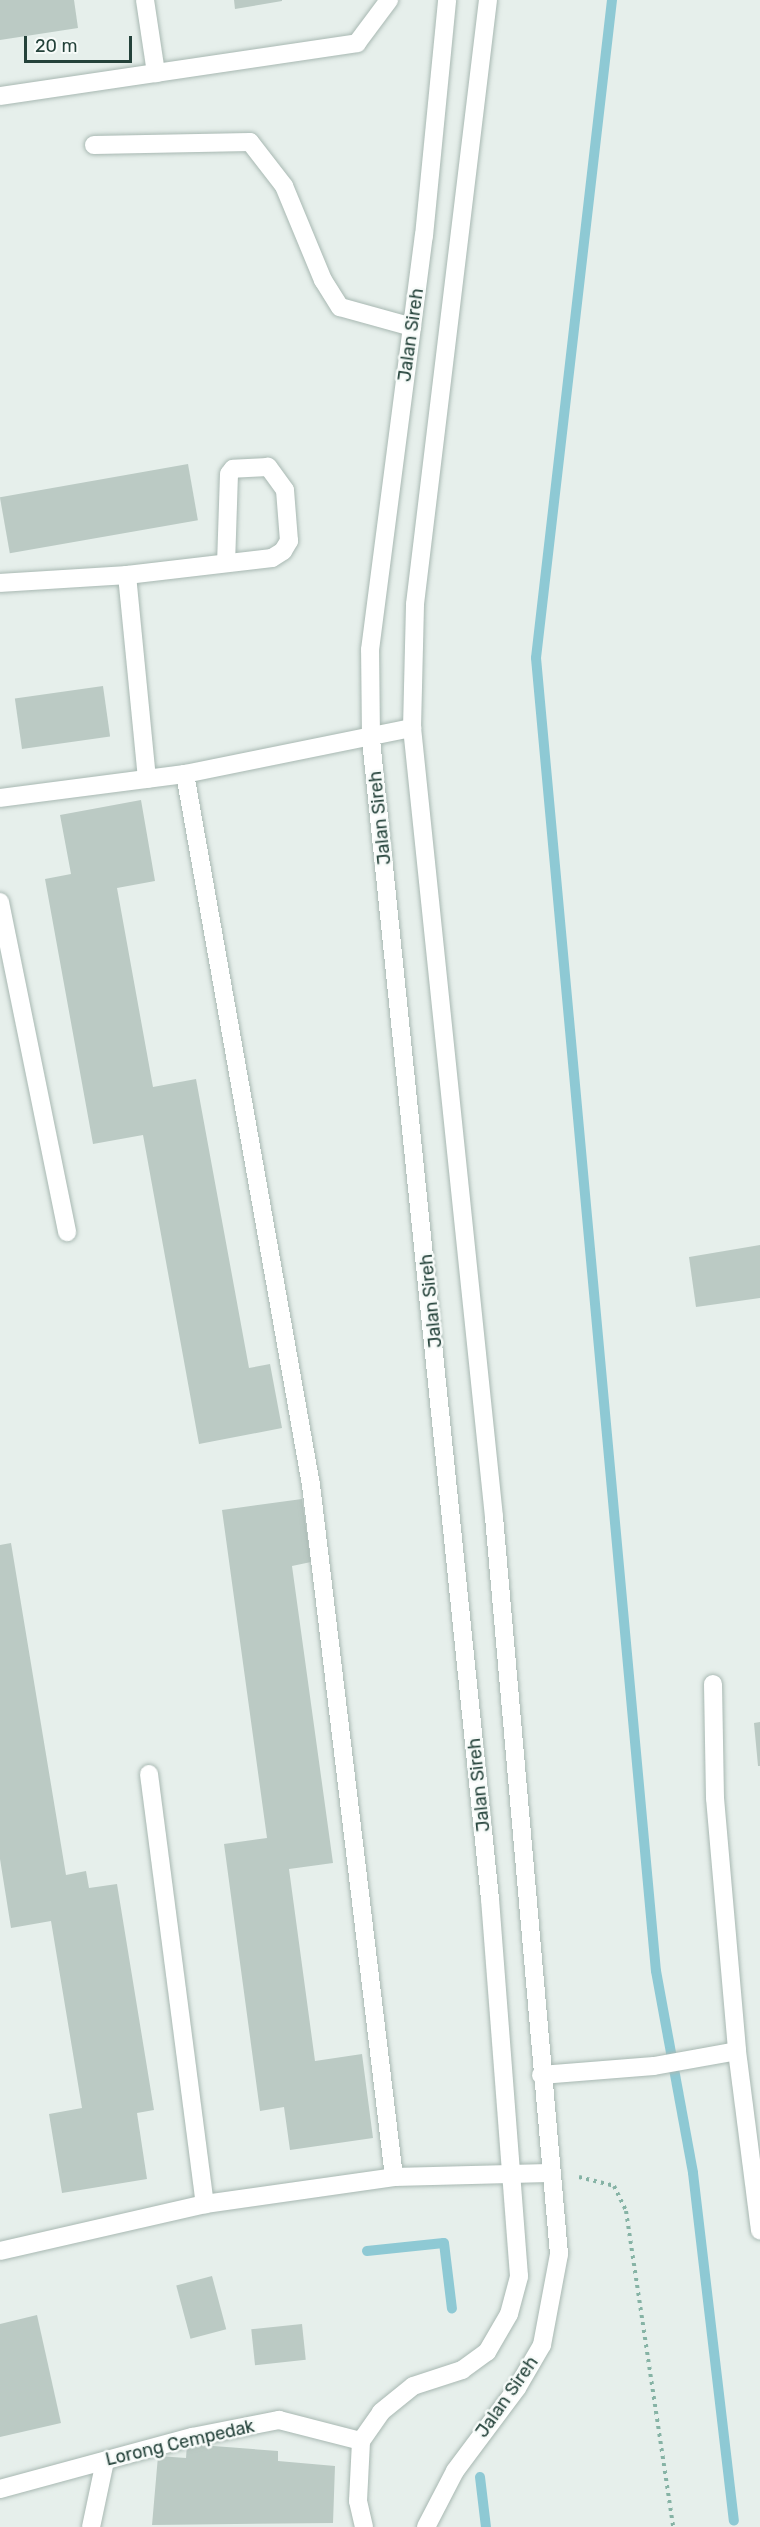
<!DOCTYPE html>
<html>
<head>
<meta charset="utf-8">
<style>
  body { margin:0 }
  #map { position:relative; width:760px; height:2527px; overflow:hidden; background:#e6efeb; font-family:Rubik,sans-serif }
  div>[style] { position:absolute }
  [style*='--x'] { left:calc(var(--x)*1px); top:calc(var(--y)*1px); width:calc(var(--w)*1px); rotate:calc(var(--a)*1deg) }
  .stream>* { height:10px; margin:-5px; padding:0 5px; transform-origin:5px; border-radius:5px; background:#8ec9d4 }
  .building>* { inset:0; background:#bbcac4; transform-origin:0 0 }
  .path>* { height:4px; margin-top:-2px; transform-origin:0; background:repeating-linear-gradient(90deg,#86b3a5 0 3px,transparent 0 7.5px) }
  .roads { filter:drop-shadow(0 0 2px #a8b8b2) drop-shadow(0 0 2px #a8b8b2) }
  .minor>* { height:18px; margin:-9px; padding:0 9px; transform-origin:9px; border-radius:9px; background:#fff }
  span { translate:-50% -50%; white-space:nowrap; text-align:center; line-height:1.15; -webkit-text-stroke:5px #f7fbf9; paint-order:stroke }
  .street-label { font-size:18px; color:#24423a }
  .scale { position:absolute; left:24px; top:36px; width:108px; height:27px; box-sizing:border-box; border:3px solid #24423a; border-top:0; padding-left:8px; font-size:18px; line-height:21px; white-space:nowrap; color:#24423a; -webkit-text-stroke:4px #f7fbf9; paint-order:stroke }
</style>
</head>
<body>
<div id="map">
  <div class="stream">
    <div style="--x:612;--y:0;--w:662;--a:96.59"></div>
    <div style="--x:536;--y:658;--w:1318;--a:84.78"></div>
    <div style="--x:656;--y:1971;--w:205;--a:79.6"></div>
    <div style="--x:693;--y:2173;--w:350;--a:83.3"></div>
    <div style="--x:367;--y:2251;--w:77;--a:-5.9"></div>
    <div style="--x:444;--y:2243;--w:66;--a:83.1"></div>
    <div style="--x:480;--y:2477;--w:50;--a:83.2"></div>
  </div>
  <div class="building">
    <div style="clip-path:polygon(0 0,74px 0,78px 28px,0 40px)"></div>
    <div style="clip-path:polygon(234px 0,282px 0,282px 1px,235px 9px)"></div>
    <div style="left:188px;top:464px;width:57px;height:191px;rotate:80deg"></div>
    <div style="left:103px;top:686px;width:51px;height:89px;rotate:82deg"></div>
    <div style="clip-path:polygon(141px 800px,155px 881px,117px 888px,153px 1087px,196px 1079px,249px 1368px,270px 1364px,282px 1428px,199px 1444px,143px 1135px,93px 1144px,45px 879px,71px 874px,60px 815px)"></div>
    <div style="clip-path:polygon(760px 1245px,760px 1298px,696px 1307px,689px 1257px)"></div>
    <div style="clip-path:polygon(302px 1499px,311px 1562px,292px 1566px,333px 1863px,289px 1869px,315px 2061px,362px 2054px,373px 2138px,290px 2150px,284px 2107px,260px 2111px,224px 1844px,267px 1838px,222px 1510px)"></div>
    <div style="clip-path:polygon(11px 1543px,66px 1875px,86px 1871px,89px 1888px,117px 1884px,154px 2110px,137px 2113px,147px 2179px,62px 2193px,49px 2114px,82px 2108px,51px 1921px,11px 1928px,0 1859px,0 1545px)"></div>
    <div style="clip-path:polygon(760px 1722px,760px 1766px,758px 1766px,754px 1723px)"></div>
    <div style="left:212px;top:2276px;width:55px;height:37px;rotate:75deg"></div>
    <div style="clip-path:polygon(37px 2315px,61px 2423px,0 2437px,0 2324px)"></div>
    <div style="left:302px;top:2324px;width:36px;height:51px;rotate:84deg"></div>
    <div style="clip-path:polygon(187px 2444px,278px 2451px,278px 2461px,335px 2466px,333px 2523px,152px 2525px,158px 2456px,186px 2458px)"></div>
  </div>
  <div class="path">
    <div style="--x:579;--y:2177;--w:36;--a:14"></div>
    <div style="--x:614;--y:2186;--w:28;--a:64"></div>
    <div style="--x:626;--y:2211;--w:319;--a:81.5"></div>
  </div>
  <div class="roads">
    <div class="minor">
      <div style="--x:145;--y:0;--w:74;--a:81.4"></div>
      <div style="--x:0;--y:96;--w:361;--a:-8.4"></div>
      <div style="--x:357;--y:43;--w:54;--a:-53.3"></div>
      <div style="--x:94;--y:145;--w:156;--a:-1.1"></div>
      <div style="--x:250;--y:142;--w:56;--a:52.3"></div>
      <div style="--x:284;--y:186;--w:102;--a:67.5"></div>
      <div style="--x:323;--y:280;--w:32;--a:58"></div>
      <div style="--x:340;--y:307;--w:75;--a:15.5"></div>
      <div style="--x:127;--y:575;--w:146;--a:-6.7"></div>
      <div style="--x:272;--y:558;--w:13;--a:-32"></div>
      <div style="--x:283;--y:551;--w:12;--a:-59"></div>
      <div style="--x:289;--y:541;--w:51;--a:-94.5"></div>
      <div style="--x:285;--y:490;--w:29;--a:-126"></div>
      <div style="--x:268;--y:467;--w:35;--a:177"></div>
      <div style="--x:233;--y:469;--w:6;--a:129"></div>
      <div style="--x:229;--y:474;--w:89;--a:91.9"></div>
      <div style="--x:0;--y:583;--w:127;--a:-3.6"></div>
      <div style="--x:127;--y:575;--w:205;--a:84.4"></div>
      <div style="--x:185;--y:774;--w:722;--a:79.95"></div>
      <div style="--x:311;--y:1485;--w:697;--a:83.16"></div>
      <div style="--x:0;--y:798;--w:187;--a:-7.4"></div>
      <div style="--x:185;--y:774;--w:232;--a:-11.5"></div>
      <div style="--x:0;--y:902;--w:337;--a:78.5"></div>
      <div style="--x:713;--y:1684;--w:114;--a:89"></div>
      <div style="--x:715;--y:1798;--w:254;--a:85"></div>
      <div style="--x:149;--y:1774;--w:434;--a:82.6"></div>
      <div style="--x:541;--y:2075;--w:113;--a:-4.6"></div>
      <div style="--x:654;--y:2066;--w:84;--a:-10.2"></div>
      <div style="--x:737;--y:2051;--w:181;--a:82.7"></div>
      <div style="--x:0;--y:2251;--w:210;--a:-12.9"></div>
      <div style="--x:205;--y:2204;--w:191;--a:-8.1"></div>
      <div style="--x:394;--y:2177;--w:155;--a:-1.5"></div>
      <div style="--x:0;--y:2489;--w:199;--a:-15.2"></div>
      <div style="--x:192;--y:2437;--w:89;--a:-11.1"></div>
      <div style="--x:279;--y:2420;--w:85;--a:14.4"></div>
      <div style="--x:91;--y:2527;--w:67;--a:-78"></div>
      <div style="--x:364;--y:2527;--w:27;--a:-103"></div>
      <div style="--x:358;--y:2501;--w:60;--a:-87.1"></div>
      <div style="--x:361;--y:2441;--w:35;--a:-55"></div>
      <div style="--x:381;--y:2412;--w:41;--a:-39.1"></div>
      <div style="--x:413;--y:2386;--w:52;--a:-18.1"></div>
      <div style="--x:462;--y:2370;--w:31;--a:-36"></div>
      <div style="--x:487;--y:2352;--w:44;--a:-59.9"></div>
      <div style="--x:509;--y:2314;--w:39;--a:-75"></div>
      <div style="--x:519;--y:2276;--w:378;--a:-94.4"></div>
      <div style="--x:490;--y:1899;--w:1166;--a:-95.86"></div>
      <div style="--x:371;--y:739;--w:89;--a:-90.6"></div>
      <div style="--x:370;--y:650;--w:418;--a:-82.6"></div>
      <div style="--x:424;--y:236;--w:237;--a:-84.4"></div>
      <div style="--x:426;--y:2527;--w:63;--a:-62.6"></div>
      <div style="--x:455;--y:2471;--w:104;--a:-53.2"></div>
      <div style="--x:517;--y:2388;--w:50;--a:-59.8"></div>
      <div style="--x:542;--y:2345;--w:93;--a:-79.4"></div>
      <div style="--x:559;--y:2254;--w:740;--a:-95.04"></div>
      <div style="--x:494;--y:1517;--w:793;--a:-95.93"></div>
      <div style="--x:412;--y:728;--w:124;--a:-88.6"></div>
      <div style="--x:415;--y:604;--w:608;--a:-83.11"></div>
    </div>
  </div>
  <div class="street-label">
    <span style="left:411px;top:335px;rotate:-82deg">Jalan Sireh</span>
    <span style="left:380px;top:818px;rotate:-96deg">Jalan Sireh</span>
    <span style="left:431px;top:1301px;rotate:-96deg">Jalan Sireh</span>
    <span style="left:479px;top:1785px;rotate:-96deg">Jalan Sireh</span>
    <span style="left:507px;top:2397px;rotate:-55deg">Jalan Sireh</span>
    <span style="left:180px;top:2443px;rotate:-13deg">Lorong Cempedak</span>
  </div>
  <div class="scale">20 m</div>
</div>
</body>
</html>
